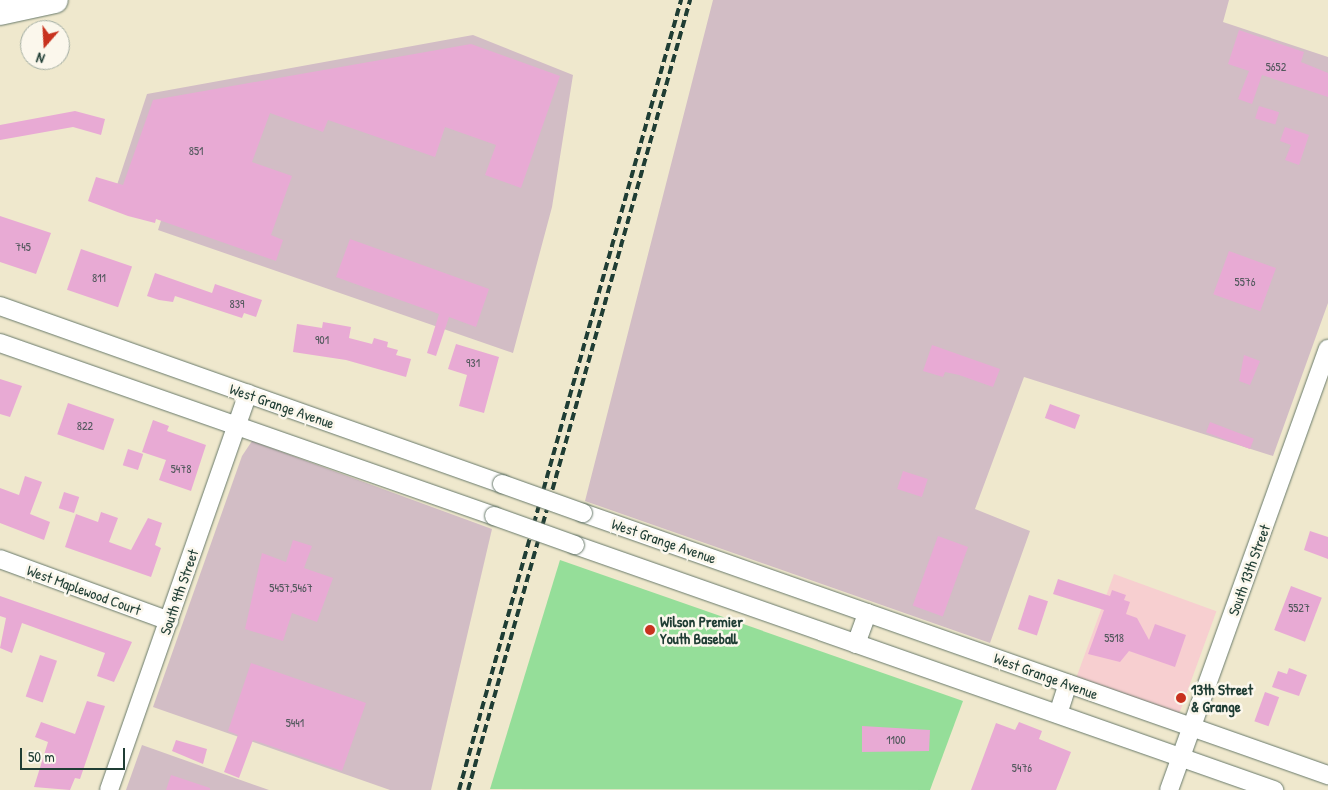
<!DOCTYPE html>
<html>
<head>
<meta charset="utf-8">
<style>
  body { margin:0 }
  #map { position:relative; width:1328px; height:790px; overflow:hidden; background:#efe8cd; font-family:"Patrick Hand",sans-serif }
  div>[style] { position:absolute }
  [style*='--x'] { left:calc(var(--x)*1px); top:calc(var(--y)*1px); width:calc(var(--w)*1px); rotate:calc(var(--a)*1deg) }
  .built>* { inset:0; background:#f7cfd0; transform-origin:0 0 }
  .industrial>* { inset:0; background:#d2bdc5 }
  .green>* { inset:0; background:#95de99 }
  .building>* { inset:0; background:#e8aad4; transform-origin:0 0 }
  .roads { filter:drop-shadow(0 0 1px #68796a) drop-shadow(0 0 1px #68796a) }
  .minor>* { height:18px; margin:-9px; padding:0 9px; transform-origin:9px; border-radius:9px; background:#fff }
  .highway>* { height:26px; margin:-13px; padding:0 13px; transform-origin:13px; border-radius:13px; background:#fff }
  .rail>* { height:4px; margin-top:-2px; transform-origin:0; background:repeating-linear-gradient(90deg,#1f3d34 0 8px,transparent 0 12px) }
  .bridges { filter:drop-shadow(0 0 1px #68796a) drop-shadow(0 0 1px #68796a) }
  .minor-bridge>* { height:18px; margin:-9px; padding:0 9px; transform-origin:9px; border-radius:9px; background:#fff }
  .dots>* { width:14px; height:14px; translate:-50% -50%; box-sizing:border-box; border:2px solid #fbf7ec; border-radius:50% }
  span { translate:-50% -50%; white-space:nowrap; text-align:center; line-height:1.15; -webkit-text-stroke:5px #fbf7ec; paint-order:stroke }
  .number-label { font-size:12px; color:#51585c }
  .number-label span { -webkit-text-stroke-width:0 }
  .street-label { font-size:15px; color:#1f3d34 }
  .poi-label { font-size:15px; color:#1f3d34; font-weight:700 }
  .left { translate:0 -50%; text-align:left }
  .north { position:absolute; left:20px; top:20px; width:50px; height:50px; box-sizing:border-box; background:#fbf7ec; border:1px solid #a3ada2; border-radius:50%; rotate:199deg; font-size:14px; font-weight:700; line-height:20px; text-align:center; color:#1f3d34 }
  .north::after { content:''; display:block; margin:auto; width:18px; height:22px; background:#c8321e; clip-path:polygon(50% 0,100% 100%,50% 72%,0 100%) }
  .scale { position:absolute; left:20px; top:748px; width:105px; height:22px; box-sizing:border-box; border:2px solid #1f3d34; border-top:0; padding-left:6px; font-size:15px; line-height:18px; white-space:nowrap; color:#1f3d34; -webkit-text-stroke:4px #fbf7ec; paint-order:stroke }
</style>
</head>
<body>
<div id="map">
  <div class="built">
    <div style="left:1114px;top:574px;width:109px;height:109px;rotate:20deg"></div>
  </div>
  <div class="industrial">
    <div style="clip-path:polygon(713px 0,1229px 0,1223px 22px,1328px 57px,1328px 303px,1273px 456px,1024px 377px,975px 509px,1030px 531px,990px 643px,585px 501px)"></div>
    <div style="clip-path:polygon(473px 35px,573px 75px,552px 207px,513px 353px,158px 230px,166px 205px,116px 188px,147px 94px)"></div>
    <div style="clip-path:polygon(252px 441px,492px 529px,431px 790px,390px 790px,153px 707px,242px 456px)"></div>
    <div style="clip-path:polygon(142px 745px,269px 790px,126px 790px)"></div>
  </div>
  <div class="green">
    <div style="clip-path:polygon(560px 560px,963px 701px,930px 790px,490px 789px)"></div>
  </div>
  <div class="building">
    <div style="clip-path:polygon(1239px 30px,1304px 52px,1301px 62px,1328px 73px,1328px 97px,1262px 75px,1252px 104px,1238px 99px,1249px 71px,1228px 64px)"></div>
    <div style="clip-path:polygon(471px 44px,560px 76px,521px 188px,485px 175px,496px 145px,445px 127px,435px 157px,328px 120px,323px 132px,270px 113px,252px 162px,292px 176px,271px 235px,283px 240px,276px 261px,156px 219px,155px 223px,128px 216px,88px 201px,96px 177px,123px 185px,153px 100px)"></div>
    <div style="left:1259px;top:106px;width:21px;height:13px;rotate:17deg"></div>
    <div style="clip-path:polygon(75px 111px,105px 119px,101px 135px,73px 127px,0 140px,0 125px)"></div>
    <div style="clip-path:polygon(1285px 127px,1309px 135px,1299px 165px,1285px 160px,1291px 145px,1280px 141px)"></div>
    <div style="clip-path:polygon(0 216px,51px 233px,36px 274px,0 262px)"></div>
    <div style="clip-path:polygon(350px 239px,489px 289px,476px 327px,449px 317px,436px 356px,427px 353px,439px 314px,336px 277px)"></div>
    <div style="left:81px;top:249px;width:54px;height:43px;rotate:19deg"></div>
    <div style="left:1229px;top:251px;width:50px;height:46px;rotate:20deg"></div>
    <div style="clip-path:polygon(155px 273px,212px 293px,215px 284px,262px 300px,256px 317px,244px 313px,242px 318px,175px 296px,173px 302px,159px 300px,147px 296px)"></div>
    <div style="clip-path:polygon(323px 322px,351px 327px,349px 338px,372px 344px,374px 338px,388px 342px,387px 347px,398px 350px,396px 355px,411px 359px,406px 377px,346px 360px,293px 352px,297px 324px,322px 328px)"></div>
    <div style="clip-path:polygon(456px 344px,499px 357px,484px 413px,459px 406px,467px 375px,448px 369px)"></div>
    <div style="clip-path:polygon(932px 345px,1000px 369px,993px 387px,959px 375px,945px 372px,943px 377px,923px 371px)"></div>
    <div style="clip-path:polygon(1244px 355px,1260px 361px,1250px 385px,1239px 381px)"></div>
    <div style="clip-path:polygon(0 379px,22px 386px,10px 417px,0 414px)"></div>
    <div style="left:68px;top:403px;width:49px;height:33px;rotate:19deg"></div>
    <div style="left:1050px;top:404px;width:32px;height:15px;rotate:20deg"></div>
    <div style="clip-path:polygon(153px 420px,169px 426px,167px 431px,206px 445px,191px 491px,159px 480px,166px 460px,142px 452px)"></div>
    <div style="left:1210px;top:422px;width:47px;height:11px;rotate:21deg"></div>
    <div style="left:128px;top:449px;width:16px;height:17px;rotate:18deg"></div>
    <div style="left:903px;top:471px;width:26px;height:19px;rotate:18deg"></div>
    <div style="clip-path:polygon(25px 476px,42px 482px,30px 514px,50px 522px,44px 540px,0 523px,0 488px,19px 495px)"></div>
    <div style="left:64px;top:492px;width:16px;height:17px;rotate:18deg"></div>
    <div style="clip-path:polygon(101px 512px,118px 518px,109px 542px,131px 550px,148px 518px,162px 523px,155px 545px,161px 548px,151px 577px,65px 547px,76px 514px,98px 522px)"></div>
    <div style="clip-path:polygon(1310px 531px,1328px 537px,1328px 559px,1304px 550px)"></div>
    <div style="left:938px;top:536px;width:32px;height:74px;rotate:20deg"></div>
    <div style="clip-path:polygon(293px 540px,312px 546px,304px 568px,333px 578px,317px 622px,292px 613px,283px 641px,245px 629px,262px 553px,286px 562px)"></div>
    <div style="clip-path:polygon(1058px 579px,1110px 596px,1112px 590px,1126px 595px,1124px 600px,1130px 602px,1126px 614px,1137px 618px,1149px 640px,1155px 624px,1186px 635px,1175px 667px,1129px 651px,1120px 662px,1088px 654px,1104px 610px,1053px 594px)"></div>
    <div style="left:1291px;top:586px;width:33px;height:47px;rotate:21deg"></div>
    <div style="left:1029px;top:595px;width:20px;height:36px;rotate:18deg"></div>
    <div style="clip-path:polygon(0 596px,132px 642px,114px 682px,97px 676px,105px 653px,22px 623px,12px 653px,0 648px,6px 618px,0 616px)"></div>
    <div style="left:40px;top:655px;width:18px;height:44px;rotate:19deg"></div>
    <div style="clip-path:polygon(251px 663px,366px 703px,342px 771px,253px 740px,239px 778px,224px 772px,238px 735px,228px 731px)"></div>
    <div style="clip-path:polygon(1289px 668px,1307px 675px,1299px 696px,1272px 687px,1278px 671px,1287px 674px)"></div>
    <div style="left:1265px;top:692px;width:15px;height:31px;rotate:20deg"></div>
    <div style="clip-path:polygon(87px 701px,105px 706px,80px 779px,75px 778px,70px 790px,34px 787px,48px 742px,35px 737px,41px 722px,75px 734px)"></div>
    <div style="clip-path:polygon(1019px 722px,1042px 731px,1039px 739px,1071px 752px,1056px 790px,971px 790px,996px 723px,1015px 730px)"></div>
    <div style="clip-path:polygon(862px 726px,930px 730px,929px 751px,862px 752px)"></div>
    <div style="clip-path:polygon(176px 740px,207px 749px,203px 764px,172px 751px)"></div>
    <div style="clip-path:polygon(171px 775px,210px 788px,210px 790px,166px 790px)"></div>
  </div>
  <div class="roads">
    <div class="minor">
      <div style="--x:0;--y:306;--w:533;--a:19.52"></div>
      <div style="--x:0;--y:343;--w:523;--a:19.3"></div>
      <div style="--x:583;--y:513;--w:790;--a:19.38"></div>
      <div style="--x:575;--y:545;--w:741;--a:19.32"></div>
      <div style="--x:0;--y:559;--w:180;--a:20.1"></div>
      <div style="--x:856;--y:644;--w:33;--a:-70"></div>
      <div style="--x:1058;--y:714;--w:32;--a:-72"></div>
      <div style="--x:109;--y:790;--w:420;--a:-70.7"></div>
      <div style="--x:1169;--y:790;--w:469;--a:-70.2"></div>
    </div>
    <div class="highway">
      <div style="--x:0;--y:12;--w:56;--a:-12.3"></div>
    </div>
  </div>
  <div class="rail">
    <div style="--x:459;--y:790;--w:821;--a:-74.3"></div>
    <div style="--x:468;--y:790;--w:821;--a:-74.3"></div>
  </div>
  <div class="bridges">
    <div class="minor-bridge">
      <div style="--x:502;--y:484;--w:86;--a:19.7"></div>
      <div style="--x:494;--y:516;--w:86;--a:19.7"></div>
    </div>
  </div>
  <div class="dots">
    <div style="left:650px;top:630px;background:#c8321e"></div>
    <div style="left:1181px;top:698px;background:#c8321e"></div>
  </div>
  <div class="number-label">
    <span style="left:1276px;top:67px">5652</span>
    <span style="left:196px;top:151px">851</span>
    <span style="left:23px;top:247px">745</span>
    <span style="left:99px;top:278px">811</span>
    <span style="left:1245px;top:282px">5576</span>
    <span style="left:237px;top:304px">839</span>
    <span style="left:322px;top:340px">901</span>
    <span style="left:473px;top:363px">931</span>
    <span style="left:85px;top:426px">822</span>
    <span style="left:181px;top:469px">5478</span>
    <span style="left:291px;top:588px">5457,5467</span>
    <span style="left:1299px;top:608px">5527</span>
    <span style="left:1114px;top:638px">5518</span>
    <span style="left:295px;top:723px">5441</span>
    <span style="left:896px;top:740px">1100</span>
    <span style="left:1022px;top:768px">5476</span>
  </div>
  <div class="street-label">
    <span style="left:282px;top:406px;rotate:19deg">West Grange Avenue</span>
    <span style="left:664px;top:541px;rotate:19deg">West Grange Avenue</span>
    <span style="left:1249px;top:570px;rotate:-70deg">South 13th Street</span>
    <span style="left:84px;top:590px;rotate:20deg">West Maplewood Court</span>
    <span style="left:179px;top:592px;rotate:-71deg">South 9th Street</span>
    <span style="left:1046px;top:676px;rotate:20deg">West Grange Avenue</span>
  </div>
  <div class="poi-label">
    <span class="left" style="left:660px;top:630px">Wilson Premier<br>Youth Baseball</span>
    <span class="left" style="left:1191px;top:698px">13th Street<br>&amp; Grange</span>
  </div>
  <div class="north">N</div>
  <div class="scale">50 m</div>
</div>
</body>
</html>
